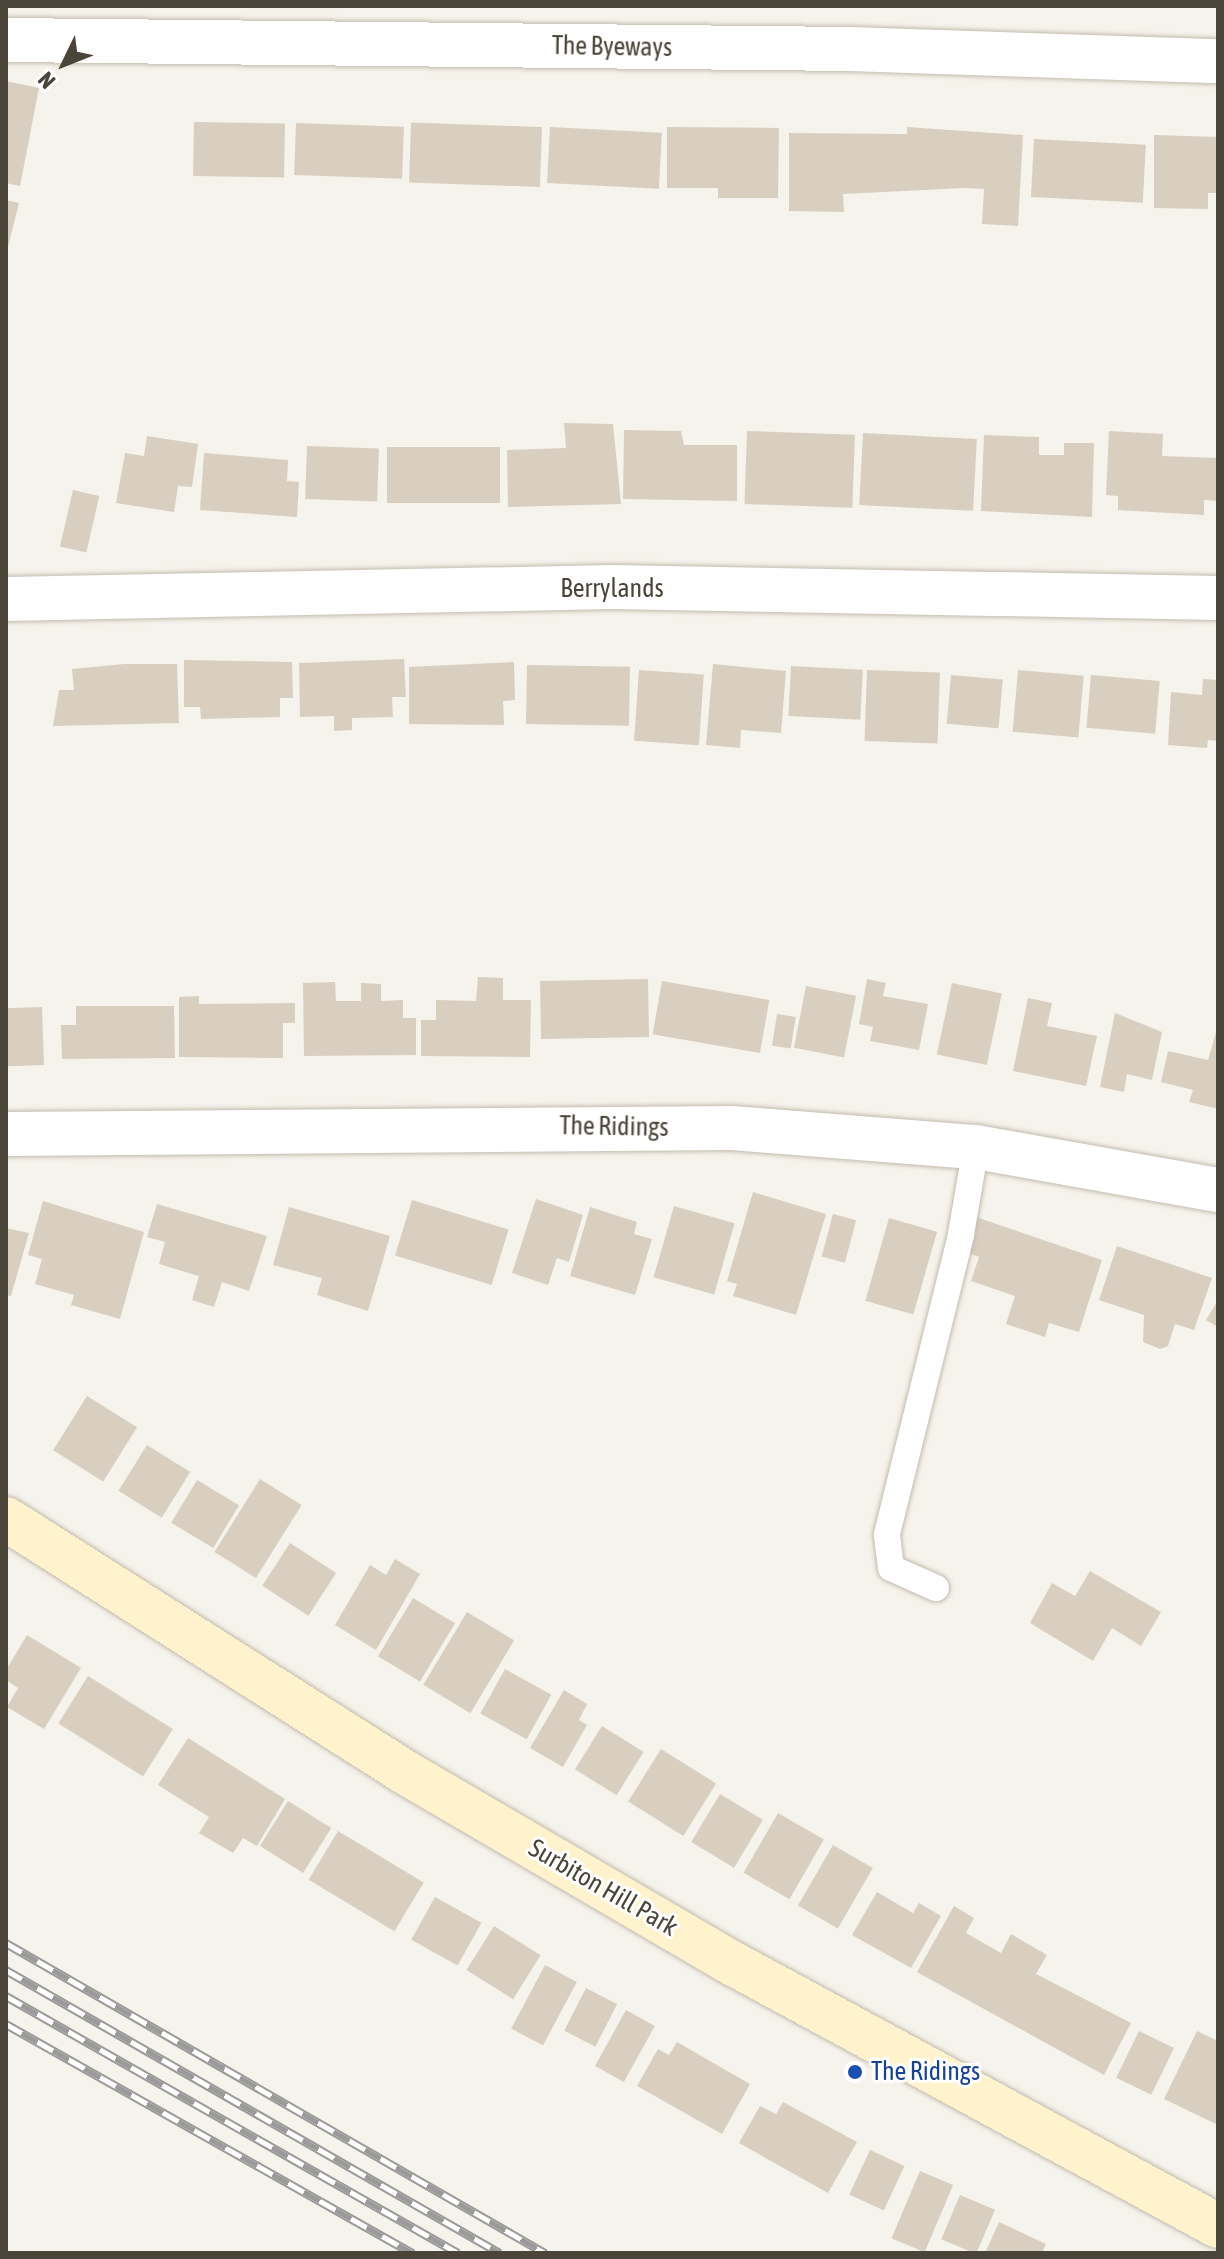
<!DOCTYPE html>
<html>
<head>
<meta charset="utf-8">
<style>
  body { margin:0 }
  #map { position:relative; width:1224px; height:2259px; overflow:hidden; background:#f6f3ec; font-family:"Asap Condensed",sans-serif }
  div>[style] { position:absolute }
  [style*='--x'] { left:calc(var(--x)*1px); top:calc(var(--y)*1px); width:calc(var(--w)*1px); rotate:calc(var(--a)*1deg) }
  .building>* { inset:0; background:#d8cfc1; transform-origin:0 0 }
  .roads { filter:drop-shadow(0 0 2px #c2bbae) drop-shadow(0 0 2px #c2bbae) }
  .lane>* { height:26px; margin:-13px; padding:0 13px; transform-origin:13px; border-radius:13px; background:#fff }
  .street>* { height:44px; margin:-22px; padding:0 22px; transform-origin:22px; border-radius:22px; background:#fff }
  .secondary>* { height:44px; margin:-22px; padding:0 22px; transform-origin:22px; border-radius:22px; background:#fff3cd }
  .rail>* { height:9px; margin-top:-4.5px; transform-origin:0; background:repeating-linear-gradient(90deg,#fff 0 18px,#9a9a9a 0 36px); box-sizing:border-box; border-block:2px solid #9a9a9a }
  .dots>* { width:22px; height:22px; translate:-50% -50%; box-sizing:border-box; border:4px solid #fff; border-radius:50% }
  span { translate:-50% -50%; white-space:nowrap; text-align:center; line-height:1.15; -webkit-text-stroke:6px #fff; paint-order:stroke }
  .street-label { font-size:26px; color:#4b4439 }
  .transit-label { font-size:26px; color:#164399 }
  .left { translate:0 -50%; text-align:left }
  .frame { position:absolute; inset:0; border:8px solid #4b4439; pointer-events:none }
  .north { position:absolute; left:24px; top:24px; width:80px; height:80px; -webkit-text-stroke:6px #fff; paint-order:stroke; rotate:227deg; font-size:22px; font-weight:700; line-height:32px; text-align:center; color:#4b4439 }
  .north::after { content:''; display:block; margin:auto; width:28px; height:36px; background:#4b4439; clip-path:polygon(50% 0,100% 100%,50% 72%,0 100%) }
</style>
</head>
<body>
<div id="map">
  <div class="building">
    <div style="clip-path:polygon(6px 81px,39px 88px,20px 186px,6px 183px)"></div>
    <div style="left:194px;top:122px;width:91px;height:54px;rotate:1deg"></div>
    <div style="left:296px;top:123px;width:108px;height:52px;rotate:2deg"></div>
    <div style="left:542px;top:127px;width:60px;height:131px;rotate:92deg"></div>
    <div style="left:550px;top:127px;width:112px;height:56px;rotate:3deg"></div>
    <div style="clip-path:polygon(667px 127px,779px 128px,778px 198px,718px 198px,718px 188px,667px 188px)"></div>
    <div style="clip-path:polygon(907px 127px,1023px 135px,1018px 226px,982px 224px,984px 189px,964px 188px,843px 194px,844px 212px,789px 211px,789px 133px,907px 134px)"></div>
    <div style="clip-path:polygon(1154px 135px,1218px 137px,1218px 193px,1208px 193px,1208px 209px,1154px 208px)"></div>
    <div style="left:1034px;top:139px;width:112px;height:58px;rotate:3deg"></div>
    <div style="clip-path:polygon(6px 200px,19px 203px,7px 251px,6px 251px)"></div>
    <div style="clip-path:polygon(564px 423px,613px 424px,621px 504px,508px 507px,507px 450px,566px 448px)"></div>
    <div style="clip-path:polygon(624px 430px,681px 431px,684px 445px,737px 445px,737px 501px,623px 499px)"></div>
    <div style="left:747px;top:431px;width:108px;height:73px;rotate:2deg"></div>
    <div style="clip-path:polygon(1109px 431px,1163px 434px,1162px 456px,1218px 458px,1218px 501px,1204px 500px,1204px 515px,1118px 510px,1118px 496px,1106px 495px)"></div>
    <div style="left:863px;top:433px;width:114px;height:72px;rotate:3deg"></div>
    <div style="clip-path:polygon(984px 435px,1039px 437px,1039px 455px,1064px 455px,1064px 443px,1094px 443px,1092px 517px,981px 511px)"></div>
    <div style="clip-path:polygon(147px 436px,198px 444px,192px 487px,178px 486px,174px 512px,116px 503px,125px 453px,144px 456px)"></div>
    <div style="left:307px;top:446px;width:72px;height:53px;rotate:2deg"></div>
    <div style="left:387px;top:447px;width:113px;height:56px"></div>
    <div style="clip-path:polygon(204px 453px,288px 460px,287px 481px,299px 482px,297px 517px,200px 510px)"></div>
    <div style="left:73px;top:490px;width:27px;height:58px;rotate:13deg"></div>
    <div style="clip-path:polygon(404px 659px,406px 697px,392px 697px,393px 717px,352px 718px,352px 730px,334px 731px,334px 716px,300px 717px,299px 663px)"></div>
    <div style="clip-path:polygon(184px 660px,292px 662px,293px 698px,280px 698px,280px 717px,201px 719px,200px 707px,184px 707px)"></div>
    <div style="clip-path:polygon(514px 662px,515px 700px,503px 701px,504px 725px,409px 724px,409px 667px)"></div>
    <div style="clip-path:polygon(124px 664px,177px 664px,179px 723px,53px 726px,59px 690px,74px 690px,72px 669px)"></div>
    <div style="clip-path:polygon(713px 664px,786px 671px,781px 733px,741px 730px,740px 748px,706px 745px)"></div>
    <div style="left:527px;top:665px;width:103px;height:59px;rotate:1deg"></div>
    <div style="left:791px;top:666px;width:72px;height:50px;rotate:3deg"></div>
    <div style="left:639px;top:670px;width:65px;height:71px;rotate:4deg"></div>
    <div style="left:867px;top:670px;width:73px;height:71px;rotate:2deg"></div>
    <div style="left:1018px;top:670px;width:66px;height:62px;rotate:5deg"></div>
    <div style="left:951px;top:675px;width:52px;height:49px;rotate:5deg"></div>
    <div style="left:1091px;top:675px;width:69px;height:53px;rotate:5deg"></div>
    <div style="clip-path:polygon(1203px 679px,1218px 680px,1218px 741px,1208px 740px,1207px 748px,1168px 745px,1171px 692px,1202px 695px)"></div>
    <div style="clip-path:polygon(478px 977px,503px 978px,503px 1000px,531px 1000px,530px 1057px,421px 1056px,421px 1020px,436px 1020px,436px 1000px,476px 1001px)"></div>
    <div style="left:648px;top:979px;width:58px;height:108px;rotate:89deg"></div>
    <div style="clip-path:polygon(867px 979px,886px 983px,883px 996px,928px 1004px,919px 1050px,870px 1041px,873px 1027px,859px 1024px)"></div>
    <div style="left:662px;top:981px;width:109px;height:54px;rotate:10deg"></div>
    <div style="clip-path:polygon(335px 982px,336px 1001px,361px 1001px,361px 983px,381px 984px,381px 1001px,403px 1000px,403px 1018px,416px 1018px,416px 1055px,304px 1056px,303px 983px)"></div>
    <div style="left:952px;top:983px;width:51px;height:73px;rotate:12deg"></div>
    <div style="left:806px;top:986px;width:51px;height:63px;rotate:11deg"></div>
    <div style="clip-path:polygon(199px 996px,199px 1004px,295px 1003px,295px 1023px,283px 1023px,283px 1058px,179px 1057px,179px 997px)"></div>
    <div style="clip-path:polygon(1028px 998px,1052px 1003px,1047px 1026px,1097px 1036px,1086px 1086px,1013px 1071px)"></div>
    <div style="clip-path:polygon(76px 1006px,174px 1006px,175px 1058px,62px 1059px,61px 1025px,76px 1025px)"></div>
    <div style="left:42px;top:1007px;width:58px;height:36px;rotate:88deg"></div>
    <div style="clip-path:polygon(1115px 1013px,1162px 1032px,1152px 1080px,1127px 1074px,1124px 1092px,1100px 1087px)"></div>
    <div style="left:777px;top:1014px;width:19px;height:32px;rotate:9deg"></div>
    <div style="clip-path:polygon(1218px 1025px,1218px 1109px,1189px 1102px,1193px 1090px,1161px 1082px,1168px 1051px,1208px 1060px)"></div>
    <div style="clip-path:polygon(753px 1192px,826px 1214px,796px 1315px,733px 1296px,737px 1284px,727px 1281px)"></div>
    <div style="clip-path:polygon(536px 1199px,583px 1215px,569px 1262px,557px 1258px,548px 1285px,512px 1273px)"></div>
    <div style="left:412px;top:1200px;width:101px;height:58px;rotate:17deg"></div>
    <div style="clip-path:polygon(43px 1201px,144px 1232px,120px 1319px,71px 1305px,74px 1295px,35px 1284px,42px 1259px,28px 1255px)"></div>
    <div style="clip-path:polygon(157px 1204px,267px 1236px,249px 1291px,222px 1282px,214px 1307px,192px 1300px,199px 1276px,159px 1264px,165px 1242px,147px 1237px)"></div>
    <div style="left:674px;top:1206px;width:63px;height:74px;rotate:16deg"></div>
    <div style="clip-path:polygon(289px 1207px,390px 1236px,368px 1311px,317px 1295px,322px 1278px,273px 1265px)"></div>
    <div style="clip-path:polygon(590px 1207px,637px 1222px,634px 1234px,652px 1239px,635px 1295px,570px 1276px)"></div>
    <div style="left:833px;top:1214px;width:24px;height:44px;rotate:15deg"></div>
    <div style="clip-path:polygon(970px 1215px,1102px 1260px,1079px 1332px,1049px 1323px,1045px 1337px,1006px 1324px,1015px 1296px,971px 1281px,979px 1257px,959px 1249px)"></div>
    <div style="left:889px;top:1218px;width:50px;height:86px;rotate:16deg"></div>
    <div style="clip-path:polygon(6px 1228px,29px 1233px,11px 1296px,6px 1295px)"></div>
    <div style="clip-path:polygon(1117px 1246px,1212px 1278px,1194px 1330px,1175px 1324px,1168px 1346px,1160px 1349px,1143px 1342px,1144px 1315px,1099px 1300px)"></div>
    <div style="clip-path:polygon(1218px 1300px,1218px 1327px,1206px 1320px)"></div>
    <div style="left:87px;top:1396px;width:59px;height:64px;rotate:32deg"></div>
    <div style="left:147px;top:1445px;width:51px;height:54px;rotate:32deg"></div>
    <div style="left:260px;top:1479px;width:49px;height:86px;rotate:32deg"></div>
    <div style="left:197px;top:1480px;width:49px;height:50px;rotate:31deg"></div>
    <div style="left:290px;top:1543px;width:55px;height:51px;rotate:33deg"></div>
    <div style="clip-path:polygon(395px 1559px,420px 1574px,376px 1650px,335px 1625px,370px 1565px,386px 1575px)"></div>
    <div style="clip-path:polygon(1090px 1571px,1161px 1612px,1141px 1646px,1112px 1628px,1093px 1661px,1030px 1623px,1052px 1583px,1075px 1596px)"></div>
    <div style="left:413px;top:1598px;width:49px;height:68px;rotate:31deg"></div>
    <div style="left:467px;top:1612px;width:55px;height:85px;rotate:31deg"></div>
    <div style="clip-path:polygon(27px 1635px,81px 1668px,44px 1729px,7px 1707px,18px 1688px,6px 1680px,6px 1670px)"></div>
    <div style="left:505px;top:1669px;width:53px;height:51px;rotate:29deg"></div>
    <div style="left:88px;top:1676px;width:100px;height:56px;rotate:32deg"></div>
    <div style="clip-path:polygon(564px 1690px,587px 1704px,579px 1720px,587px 1725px,563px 1767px,530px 1748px)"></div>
    <div style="left:602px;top:1726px;width:49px;height:51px;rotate:32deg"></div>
    <div style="clip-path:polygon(188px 1738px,285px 1799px,257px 1846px,243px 1838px,233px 1853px,199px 1833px,209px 1817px,158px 1785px)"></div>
    <div style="left:661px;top:1749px;width:65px;height:62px;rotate:32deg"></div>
    <div style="left:720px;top:1794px;width:50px;height:56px;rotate:31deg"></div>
    <div style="left:288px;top:1801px;width:51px;height:53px;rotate:32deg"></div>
    <div style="left:778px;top:1813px;width:53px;height:69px;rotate:30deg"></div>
    <div style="left:338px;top:1831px;width:100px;height:57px;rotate:31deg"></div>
    <div style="left:833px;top:1845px;width:46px;height:70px;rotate:30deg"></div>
    <div style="clip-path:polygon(877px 1892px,913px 1913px,919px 1903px,941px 1916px,911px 1968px,852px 1935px)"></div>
    <div style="left:435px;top:1897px;width:53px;height:49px;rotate:29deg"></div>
    <div style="clip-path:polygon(954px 1906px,974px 1918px,966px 1933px,1001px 1953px,1011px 1934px,1047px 1955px,1036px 1974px,1131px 2023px,1104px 2075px,917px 1972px)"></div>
    <div style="left:494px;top:1926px;width:55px;height:52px;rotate:32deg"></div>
    <div style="left:545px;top:1965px;width:36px;height:72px;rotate:28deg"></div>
    <div style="left:586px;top:1988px;width:35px;height:48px;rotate:27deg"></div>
    <div style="left:626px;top:2010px;width:33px;height:64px;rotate:29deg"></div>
    <div style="left:1139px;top:2031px;width:39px;height:52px;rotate:26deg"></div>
    <div style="clip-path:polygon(1197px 2031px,1218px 2041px,1218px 2125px,1164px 2099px)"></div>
    <div style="clip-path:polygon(677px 2042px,750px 2084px,722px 2134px,637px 2086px,658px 2049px,669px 2055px)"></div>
    <div style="clip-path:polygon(783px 2102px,857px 2142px,828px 2193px,739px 2143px,760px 2106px,776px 2114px)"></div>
    <div style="left:870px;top:2150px;width:38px;height:49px;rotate:25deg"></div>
    <div style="left:920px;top:2171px;width:36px;height:73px;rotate:23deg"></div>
    <div style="left:960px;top:2195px;width:38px;height:48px;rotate:23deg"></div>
    <div style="clip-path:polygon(999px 2222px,1046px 2244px,1042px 2253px,985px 2253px)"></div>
  </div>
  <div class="roads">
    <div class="lane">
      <div style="--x:936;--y:1588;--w:49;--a:-156"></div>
      <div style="--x:891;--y:1568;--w:34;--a:-97"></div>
      <div style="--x:887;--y:1534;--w:309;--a:-76.1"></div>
      <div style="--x:961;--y:1234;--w:88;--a:-80.2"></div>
    </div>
    <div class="street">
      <div style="--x:6;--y:40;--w:843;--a:0.61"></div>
      <div style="--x:849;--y:49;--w:369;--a:1.9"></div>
      <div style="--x:6;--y:599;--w:606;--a:-1.13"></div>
      <div style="--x:612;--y:587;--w:606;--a:1.04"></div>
      <div style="--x:6;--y:1134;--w:726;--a:-0.47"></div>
      <div style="--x:732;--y:1128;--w:245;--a:4.5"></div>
      <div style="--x:976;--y:1147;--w:246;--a:10.1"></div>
    </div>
    <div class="secondary">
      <div style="--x:6;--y:1519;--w:470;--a:32.4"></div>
      <div style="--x:403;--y:1771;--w:379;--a:30.3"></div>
      <div style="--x:730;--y:1962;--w:555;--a:28.41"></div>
    </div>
  </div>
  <div class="rail">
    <div style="--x:6;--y:1943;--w:622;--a:29.9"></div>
    <div style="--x:6;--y:1970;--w:569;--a:29.81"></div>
    <div style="--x:6;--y:1996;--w:520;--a:29.62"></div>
    <div style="--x:6;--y:2024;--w:467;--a:29.4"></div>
  </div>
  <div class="dots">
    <div style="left:855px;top:2072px;background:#1a4fb4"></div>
  </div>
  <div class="street-label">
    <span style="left:612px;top:47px;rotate:1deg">The Byeways</span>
    <span style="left:612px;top:589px">Berrylands</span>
    <span style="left:614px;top:1127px;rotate:1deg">The Ridings</span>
    <span style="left:603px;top:1888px;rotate:30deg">Surbiton Hill Park</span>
  </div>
  <div class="transit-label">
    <span class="left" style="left:871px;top:2072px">The Ridings</span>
  </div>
  <div class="frame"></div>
  <div class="north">N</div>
</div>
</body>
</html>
